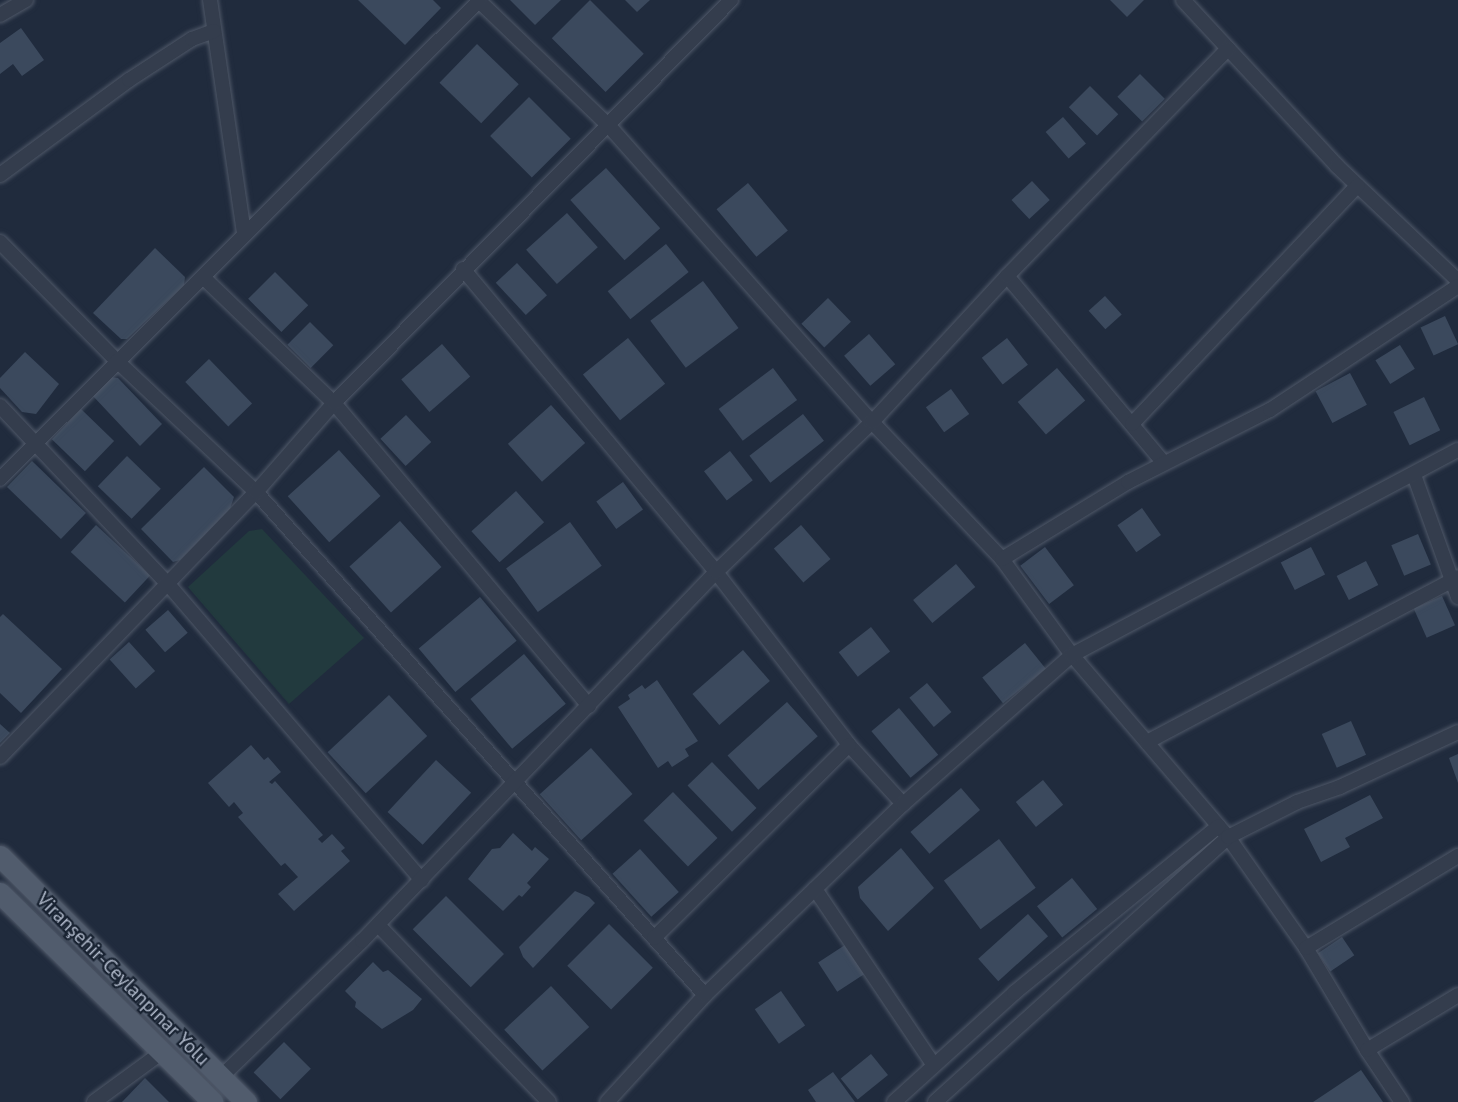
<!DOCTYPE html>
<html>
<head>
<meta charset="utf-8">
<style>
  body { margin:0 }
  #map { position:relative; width:1458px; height:1102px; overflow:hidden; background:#202b3d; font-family:"PT Sans",sans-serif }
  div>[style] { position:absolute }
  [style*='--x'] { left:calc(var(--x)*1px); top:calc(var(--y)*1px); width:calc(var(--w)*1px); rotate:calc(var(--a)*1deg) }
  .green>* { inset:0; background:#223a3e }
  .building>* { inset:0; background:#3b495d; transform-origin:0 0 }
  .roads { filter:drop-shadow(0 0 2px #4f5868) drop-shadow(0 0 2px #4f5868) }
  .street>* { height:14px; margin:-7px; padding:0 7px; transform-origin:7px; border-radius:7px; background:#343d4d }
  .primary>* { height:21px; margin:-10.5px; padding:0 10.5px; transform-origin:10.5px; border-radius:10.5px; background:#515c6d }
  span { translate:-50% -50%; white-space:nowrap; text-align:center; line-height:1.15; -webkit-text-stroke:4.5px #192332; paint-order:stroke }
  .street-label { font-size:20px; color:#afb8c9 }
</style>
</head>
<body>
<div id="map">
  <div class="green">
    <div style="clip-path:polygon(262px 529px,364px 638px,289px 704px,188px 587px,249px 531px)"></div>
  </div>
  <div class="building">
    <div style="clip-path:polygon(358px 0,433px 0,441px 8px,405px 45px)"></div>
    <div style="clip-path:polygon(510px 0,561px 0,535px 25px)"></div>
    <div style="left:590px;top:0;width:76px;height:54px;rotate:45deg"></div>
    <div style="clip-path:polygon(625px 0,650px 0,637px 12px)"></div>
    <div style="clip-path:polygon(1110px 0,1144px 0,1127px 17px)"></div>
    <div style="clip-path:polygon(21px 28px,44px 60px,22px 76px,13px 64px,0 74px,0 43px)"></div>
    <div style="left:477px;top:44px;width:58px;height:54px;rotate:44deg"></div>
    <div style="left:1140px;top:74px;width:35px;height:32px;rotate:45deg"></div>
    <div style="left:1090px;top:86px;width:40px;height:30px;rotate:45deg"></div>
    <div style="left:529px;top:97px;width:59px;height:55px;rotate:45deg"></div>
    <div style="left:1063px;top:117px;width:35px;height:23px;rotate:49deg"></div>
    <div style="left:606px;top:168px;width:81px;height:48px;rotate:48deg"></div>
    <div style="left:1032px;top:181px;width:26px;height:28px;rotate:47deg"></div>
    <div style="left:748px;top:183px;width:62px;height:41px;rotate:50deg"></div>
    <div style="left:567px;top:213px;width:46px;height:55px;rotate:48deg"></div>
    <div style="left:666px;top:244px;width:36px;height:75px;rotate:51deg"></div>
    <div style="clip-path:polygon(155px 248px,185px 277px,184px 285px,127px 339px,121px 339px,93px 313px)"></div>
    <div style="left:517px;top:263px;width:44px;height:29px;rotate:47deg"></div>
    <div style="left:275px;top:272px;width:47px;height:38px;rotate:45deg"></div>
    <div style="left:703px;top:281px;width:59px;height:66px;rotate:53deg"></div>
    <div style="left:1105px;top:296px;width:25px;height:22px;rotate:48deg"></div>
    <div style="left:828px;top:298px;width:33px;height:37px;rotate:46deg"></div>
    <div style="left:1445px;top:316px;width:31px;height:27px;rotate:65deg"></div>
    <div style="left:310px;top:322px;width:33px;height:32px;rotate:45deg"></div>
    <div style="left:869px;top:334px;width:40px;height:33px;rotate:49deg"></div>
    <div style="left:628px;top:338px;width:59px;height:58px;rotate:51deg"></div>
    <div style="left:1007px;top:338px;width:34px;height:32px;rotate:52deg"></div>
    <div style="left:442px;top:344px;width:43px;height:54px;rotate:49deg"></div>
    <div style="left:1400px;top:345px;width:28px;height:29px;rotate:58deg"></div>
    <div style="clip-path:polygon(25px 352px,59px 384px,36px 414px,22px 412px,0 388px,0 378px)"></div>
    <div style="left:209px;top:359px;width:62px;height:33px;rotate:46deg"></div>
    <div style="left:773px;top:368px;width:40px;height:68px;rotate:53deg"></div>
    <div style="left:1057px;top:368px;width:43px;height:52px;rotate:49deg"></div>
    <div style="left:1350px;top:373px;width:36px;height:39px;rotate:62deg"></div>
    <div style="clip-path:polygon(110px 377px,118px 378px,162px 424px,140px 446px,92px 395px)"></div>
    <div style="left:951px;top:389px;width:31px;height:31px;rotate:54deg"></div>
    <div style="left:1424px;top:397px;width:37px;height:34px;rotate:64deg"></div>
    <div style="left:551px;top:405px;width:51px;height:58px;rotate:48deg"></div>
    <div style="left:81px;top:409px;width:46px;height:42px;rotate:44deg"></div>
    <div style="left:803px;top:414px;width:34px;height:68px;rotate:52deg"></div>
    <div style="left:406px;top:415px;width:37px;height:35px;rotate:47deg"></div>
    <div style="left:339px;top:450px;width:62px;height:69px;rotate:48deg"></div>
    <div style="left:730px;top:451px;width:37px;height:33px;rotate:52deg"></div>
    <div style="left:127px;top:456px;width:47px;height:42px;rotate:44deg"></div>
    <div style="left:32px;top:461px;width:75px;height:36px;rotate:44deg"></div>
    <div style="clip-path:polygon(204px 467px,234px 497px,230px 509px,180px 560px,173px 562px,141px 529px)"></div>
    <div style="left:623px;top:482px;width:34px;height:33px;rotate:54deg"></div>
    <div style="left:516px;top:491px;width:42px;height:60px;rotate:48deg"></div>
    <div style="left:1142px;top:508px;width:33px;height:30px;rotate:55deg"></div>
    <div style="left:400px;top:521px;width:62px;height:68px;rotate:48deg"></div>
    <div style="left:570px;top:522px;width:54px;height:79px;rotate:54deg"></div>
    <div style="left:96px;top:525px;width:74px;height:37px;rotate:43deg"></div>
    <div style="left:801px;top:525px;width:45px;height:36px;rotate:49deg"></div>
    <div style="left:1418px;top:534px;width:33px;height:29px;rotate:67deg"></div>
    <div style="left:1045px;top:547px;width:48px;height:31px;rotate:53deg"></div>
    <div style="left:1311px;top:547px;width:31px;height:34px;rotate:63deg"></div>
    <div style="left:1366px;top:561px;width:27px;height:33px;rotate:63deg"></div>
    <div style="left:956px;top:564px;width:30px;height:56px;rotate:50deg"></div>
    <div style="left:1442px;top:596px;width:32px;height:31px;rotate:66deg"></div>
    <div style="left:480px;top:597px;width:57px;height:80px;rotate:50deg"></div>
    <div style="left:168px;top:610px;width:30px;height:30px;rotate:49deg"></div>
    <div style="clip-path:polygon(3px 614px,62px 669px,21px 713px,0 693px,0 617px)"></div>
    <div style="left:871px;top:627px;width:31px;height:41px;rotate:52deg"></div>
    <div style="left:129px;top:642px;width:39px;height:26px;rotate:48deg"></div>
    <div style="left:1025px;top:643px;width:33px;height:55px;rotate:51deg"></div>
    <div style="left:743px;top:650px;width:41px;height:67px;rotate:49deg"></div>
    <div style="left:524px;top:654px;width:65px;height:70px;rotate:50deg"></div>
    <div style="clip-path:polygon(657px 680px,698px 741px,685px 749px,689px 756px,672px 767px,668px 761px,658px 768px,618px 707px,630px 699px,628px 695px,642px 685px,645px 689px)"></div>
    <div style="left:927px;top:683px;width:38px;height:23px;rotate:50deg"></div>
    <div style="left:389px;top:695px;width:56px;height:84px;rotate:47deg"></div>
    <div style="left:787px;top:702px;width:46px;height:80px;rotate:48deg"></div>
    <div style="left:899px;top:708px;width:61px;height:36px;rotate:50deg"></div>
    <div style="left:1351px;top:721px;width:37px;height:32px;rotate:66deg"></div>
    <div style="clip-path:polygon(0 724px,10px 733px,0 743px)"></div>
    <div style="clip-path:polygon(251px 745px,264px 760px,268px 757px,281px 772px,269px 782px,272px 784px,275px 781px,323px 835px,318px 839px,322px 843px,332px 834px,345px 848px,341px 851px,350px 861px,294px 911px,278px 894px,298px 877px,285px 863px,281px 866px,238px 817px,243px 813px,234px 802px,229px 807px,208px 783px)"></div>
    <div style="left:591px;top:748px;width:62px;height:69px;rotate:48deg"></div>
    <div style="clip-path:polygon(1458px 754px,1458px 783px,1449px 758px)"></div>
    <div style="left:436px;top:760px;width:48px;height:71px;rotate:43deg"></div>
    <div style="left:712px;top:762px;width:64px;height:34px;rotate:46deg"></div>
    <div style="left:1043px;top:780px;width:32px;height:35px;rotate:51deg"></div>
    <div style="left:961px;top:788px;width:29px;height:67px;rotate:49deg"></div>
    <div style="left:673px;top:792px;width:64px;height:41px;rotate:46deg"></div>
    <div style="clip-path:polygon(1370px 795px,1383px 818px,1345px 838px,1350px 847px,1321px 862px,1304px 829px)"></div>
    <div style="clip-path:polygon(513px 833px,532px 851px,535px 847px,549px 859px,527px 883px,531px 887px,522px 897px,519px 895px,503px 911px,468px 879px,492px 849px,500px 848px)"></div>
    <div style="left:999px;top:839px;width:61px;height:69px;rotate:53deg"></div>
    <div style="clip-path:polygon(901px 848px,934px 888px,888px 931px,860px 898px,858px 887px)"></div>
    <div style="left:640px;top:849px;width:58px;height:37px;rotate:48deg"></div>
    <div style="left:1072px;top:878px;width:40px;height:45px;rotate:51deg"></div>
    <div style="clip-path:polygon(575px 891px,589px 897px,595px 903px,533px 968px,523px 957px,519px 947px)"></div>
    <div style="left:446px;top:896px;width:82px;height:47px;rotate:45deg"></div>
    <div style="left:1028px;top:914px;width:30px;height:67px;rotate:48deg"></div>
    <div style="left:609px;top:924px;width:62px;height:59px;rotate:45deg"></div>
    <div style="left:1342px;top:937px;width:22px;height:29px;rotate:56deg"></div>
    <div style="left:845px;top:945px;width:35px;height:32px;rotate:57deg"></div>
    <div style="clip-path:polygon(373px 962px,383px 972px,388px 970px,422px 999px,413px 1010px,382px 1029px,355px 1007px,356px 1002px,345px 991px)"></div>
    <div style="left:551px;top:986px;width:56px;height:64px;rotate:47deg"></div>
    <div style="left:781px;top:991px;width:42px;height:32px;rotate:55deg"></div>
    <div style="left:284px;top:1042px;width:38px;height:43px;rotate:45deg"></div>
    <div style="left:871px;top:1054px;width:27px;height:39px;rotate:51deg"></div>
    <div style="clip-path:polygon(1361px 1070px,1383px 1102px,1313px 1102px)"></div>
    <div style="clip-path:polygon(833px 1072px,855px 1102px,816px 1102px,808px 1090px)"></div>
    <div style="clip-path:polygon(145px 1078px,169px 1102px,122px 1102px)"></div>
  </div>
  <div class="roads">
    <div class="street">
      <div style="--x:210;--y:0;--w:235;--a:81.7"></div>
      <div style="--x:478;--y:0;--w:182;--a:43.9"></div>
      <div style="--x:609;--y:126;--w:396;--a:48.4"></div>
      <div style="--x:872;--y:422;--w:189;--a:46.5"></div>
      <div style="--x:1002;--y:559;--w:119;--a:53.9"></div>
      <div style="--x:1072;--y:655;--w:240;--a:49.4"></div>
      <div style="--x:1228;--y:837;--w:136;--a:54.9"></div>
      <div style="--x:1306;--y:948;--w:119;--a:59.1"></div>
      <div style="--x:1367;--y:1050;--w:63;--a:56.1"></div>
      <div style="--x:1183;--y:0;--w:226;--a:47.1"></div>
      <div style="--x:1337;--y:166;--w:167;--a:43.5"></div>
      <div style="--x:0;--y:15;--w:30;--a:-30"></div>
      <div style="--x:0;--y:175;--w:160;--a:-36.4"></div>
      <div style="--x:129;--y:80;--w:75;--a:-33.1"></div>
      <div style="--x:192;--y:39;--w:23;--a:-20"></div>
      <div style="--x:0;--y:242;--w:167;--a:45.5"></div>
      <div style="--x:117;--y:361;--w:191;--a:43.3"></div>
      <div style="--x:256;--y:492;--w:674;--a:48.25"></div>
      <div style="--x:463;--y:269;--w:395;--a:50.1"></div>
      <div style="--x:716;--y:572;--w:218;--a:52.4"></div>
      <div style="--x:849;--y:745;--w:80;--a:47.5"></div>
      <div style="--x:1007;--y:276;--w:244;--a:50"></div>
      <div style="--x:204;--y:278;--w:180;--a:43.9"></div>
      <div style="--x:334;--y:403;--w:396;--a:49.9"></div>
      <div style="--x:0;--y:406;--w:245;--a:46.7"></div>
      <div style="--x:168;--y:584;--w:390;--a:49.4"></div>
      <div style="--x:1132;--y:424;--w:328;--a:-46.6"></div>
      <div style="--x:1414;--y:475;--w:130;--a:70.2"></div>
      <div style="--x:0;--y:479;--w:677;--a:-44.94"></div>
      <div style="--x:1002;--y:559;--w:148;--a:-31.4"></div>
      <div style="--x:1128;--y:482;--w:159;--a:-26.9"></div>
      <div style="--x:1270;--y:410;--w:225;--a:-33.4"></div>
      <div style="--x:1147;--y:742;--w:352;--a:-27.9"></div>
      <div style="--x:0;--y:757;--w:368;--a:-46"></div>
      <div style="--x:256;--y:492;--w:118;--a:-48.8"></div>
      <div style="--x:334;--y:403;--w:566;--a:-45.43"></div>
      <div style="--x:815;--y:889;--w:211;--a:56"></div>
      <div style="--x:378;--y:925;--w:246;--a:46"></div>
      <div style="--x:654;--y:938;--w:274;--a:-44.7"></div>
      <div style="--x:1306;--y:948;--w:178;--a:-31.2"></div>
      <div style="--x:1367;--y:1050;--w:106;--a:-31.1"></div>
      <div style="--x:221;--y:1077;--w:196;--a:-44"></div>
      <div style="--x:362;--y:941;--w:511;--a:-46.19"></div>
      <div style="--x:716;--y:572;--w:216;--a:-43.9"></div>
      <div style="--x:872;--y:422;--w:199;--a:-47.2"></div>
      <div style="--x:1007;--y:276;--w:317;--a:-45.8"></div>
      <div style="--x:94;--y:1102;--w:84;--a:-36.3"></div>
      <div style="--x:607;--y:1102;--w:145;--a:-47.5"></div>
      <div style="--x:705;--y:995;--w:275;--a:-44"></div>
      <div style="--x:903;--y:804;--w:225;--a:-41.4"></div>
      <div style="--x:1072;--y:655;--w:437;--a:-28"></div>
      <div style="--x:894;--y:1102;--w:162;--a:-42.2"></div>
      <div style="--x:1014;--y:993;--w:264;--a:-39.2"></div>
      <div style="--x:935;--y:1102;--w:395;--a:-42.1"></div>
      <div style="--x:1228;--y:837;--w:77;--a:-26.9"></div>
      <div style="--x:1297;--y:802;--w:46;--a:-19.2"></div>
      <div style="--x:1340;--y:787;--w:130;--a:-25"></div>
    </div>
    <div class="primary">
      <div style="--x:0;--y:856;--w:348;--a:45"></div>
      <div style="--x:0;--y:893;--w:298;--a:44.5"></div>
    </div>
  </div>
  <div class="street-label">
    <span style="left:123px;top:979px;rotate:45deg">Viranşehir-Ceylanpınar Yolu</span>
  </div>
</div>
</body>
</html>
